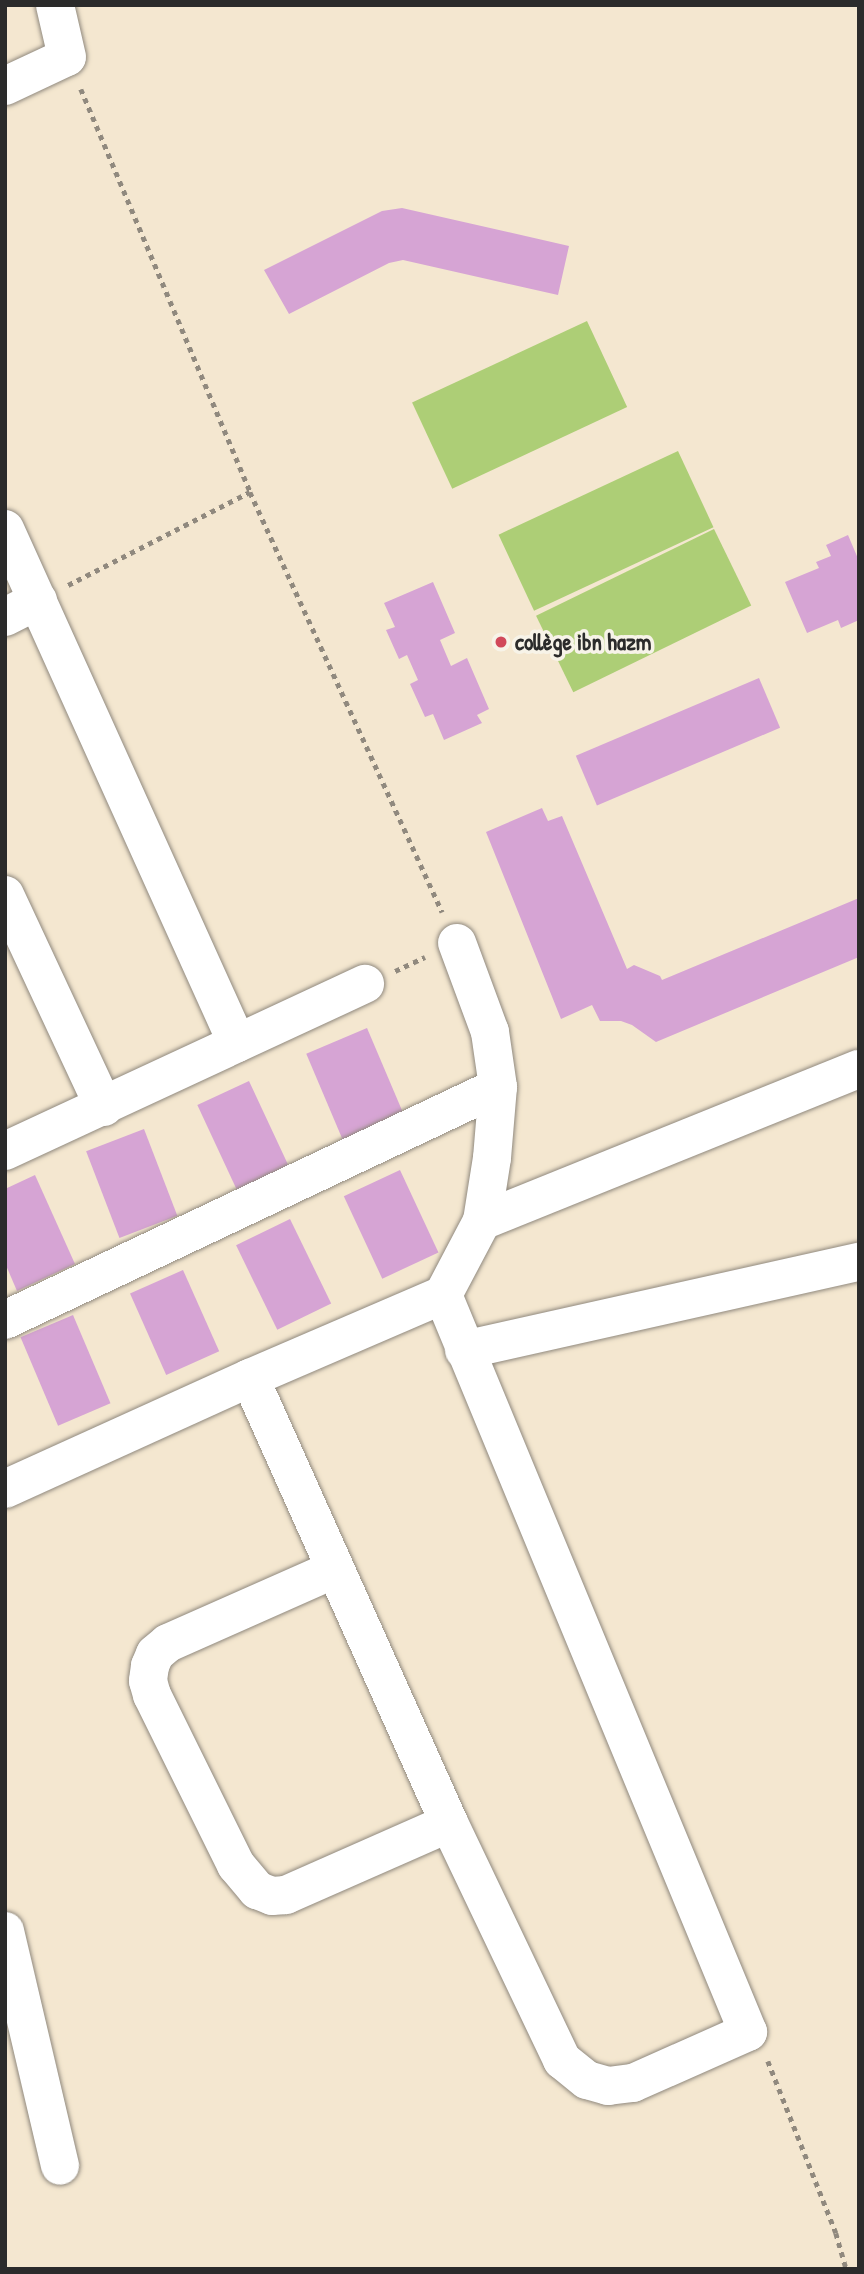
<!DOCTYPE html>
<html>
<head>
<meta charset="utf-8">
<style>
  body { margin:0 }
  #map { position:relative; width:864px; height:2274px; overflow:hidden; background:#f4e7d0; font-family:"Patrick Hand",sans-serif }
  div>[style] { position:absolute }
  [style*='--x'] { left:calc(var(--x)*1px); top:calc(var(--y)*1px); width:calc(var(--w)*1px); rotate:calc(var(--a)*1deg) }
  .green>* { inset:0; background:#adce76; transform-origin:0 0 }
  .building>* { inset:0; background:#d6a4d4; transform-origin:0 0 }
  .path>* { height:4.5px; margin-top:-2.25px; transform-origin:0; background:repeating-linear-gradient(90deg,#90897e 0 5px,transparent 0 10px) }
  .roads { filter:drop-shadow(0 0 2px #90897e) drop-shadow(0 0 2px #90897e) }
  .minor>* { height:38px; margin:-19px; padding:0 19px; transform-origin:19px; border-radius:19px; background:#fff }
  .dots>* { width:19px; height:19px; translate:-50% -50%; box-sizing:border-box; border:4px solid #f7f3e8; border-radius:50% }
  span { translate:-50% -50%; white-space:nowrap; text-align:center; line-height:1.15; -webkit-text-stroke:7px #f7f3e8; paint-order:stroke }
  .poi-label { font-size:23px; color:#2b2b2b; font-weight:700 }
  .left { translate:0 -50%; text-align:left }
  .frame { position:absolute; inset:0; border:7px solid #2b2b2b; pointer-events:none }
</style>
</head>
<body>
<div id="map">
  <div class="green">
    <div style="left:587px;top:321px;width:95px;height:193px;rotate:65deg"></div>
    <div style="left:678px;top:451px;width:84px;height:198px;rotate:65deg"></div>
    <div style="left:714px;top:529px;width:85px;height:198px;rotate:64deg"></div>
  </div>
  <div class="building">
    <div style="clip-path:polygon(402px 208px,569px 246px,558px 295px,403px 260px,389px 263px,289px 314px,264px 270px,382px 211px)"></div>
    <div style="clip-path:polygon(848px 535px,859px 561px,859px 620px,841px 628px,838px 620px,807px 633px,785px 582px,819px 568px,816px 562px,831px 556px,826px 545px)"></div>
    <div style="clip-path:polygon(433px 582px,455px 633px,440px 640px,451px 666px,467px 658px,489px 709px,477px 715px,482px 723px,444px 740px,433px 714px,425px 717px,410px 684px,418px 680px,407px 655px,399px 659px,386px 630px,395px 627px,384px 603px)"></div>
    <div style="left:759px;top:678px;width:54px;height:199px;rotate:67deg"></div>
    <div style="clip-path:polygon(542px 808px,548px 821px,562px 816px,627px 969px,634px 965px,660px 976px,662px 980px,859px 898px,859px 957px,656px 1042px,632px 1025px,621px 1021px,600px 1021px,592px 1005px,561px 1019px,486px 832px)"></div>
    <div style="left:367px;top:1028px;width:93px;height:66px;rotate:67deg"></div>
    <div style="left:249px;top:1081px;width:95px;height:57px;rotate:65deg"></div>
    <div style="left:144px;top:1129px;width:93px;height:62px;rotate:69deg"></div>
    <div style="left:400px;top:1170px;width:91px;height:62px;rotate:65deg"></div>
    <div style="clip-path:polygon(35px 1175px,75px 1264px,17px 1291px,5px 1263px,5px 1189px)"></div>
    <div style="left:290px;top:1219px;width:94px;height:60px;rotate:64deg"></div>
    <div style="left:183px;top:1270px;width:89px;height:58px;rotate:66deg"></div>
    <div style="left:73px;top:1315px;width:96px;height:57px;rotate:67deg"></div>
  </div>
  <div class="path">
    <div style="--x:81;--y:89;--w:437;--a:67.2"></div>
    <div style="--x:68;--y:585;--w:204;--a:-27.1"></div>
    <div style="--x:250;--y:492;--w:462;--a:65.4"></div>
    <div style="--x:395;--y:971;--w:33;--a:-25"></div>
    <div style="--x:768;--y:2061;--w:185;--a:68.4"></div>
    <div style="--x:836;--y:2233;--w:37;--a:74"></div>
  </div>
  <div class="roads">
    <div class="minor">
      <div style="--x:5;--y:86;--w:68;--a:-25.1"></div>
      <div style="--x:67;--y:57;--w:53;--a:-103"></div>
      <div style="--x:5;--y:529;--w:564;--a:65.71"></div>
      <div style="--x:5;--y:617;--w:37;--a:-27"></div>
      <div style="--x:5;--y:895;--w:234;--a:65"></div>
      <div style="--x:5;--y:1151;--w:397;--a:-24.9"></div>
      <div style="--x:482;--y:1221;--w:406;--a:-22"></div>
      <div style="--x:5;--y:1320;--w:545;--a:-25.3"></div>
      <div style="--x:464;--y:1350;--w:405;--a:-12.6"></div>
      <div style="--x:250;--y:1378;--w:487;--a:65.9"></div>
      <div style="--x:449;--y:1823;--w:263;--a:64.5"></div>
      <div style="--x:562;--y:2060;--w:32;--a:39"></div>
      <div style="--x:587;--y:2080;--w:22;--a:16"></div>
      <div style="--x:608;--y:2086;--w:25;--a:-7"></div>
      <div style="--x:633;--y:2083;--w:126;--a:-23.9"></div>
      <div style="--x:748;--y:2032;--w:798;--a:-112.48"></div>
      <div style="--x:5;--y:1489;--w:269;--a:-24.4"></div>
      <div style="--x:250;--y:1378;--w:210;--a:-23.3"></div>
      <div style="--x:443;--y:1295;--w:84;--a:-62.2"></div>
      <div style="--x:482;--y:1221;--w:64;--a:-81"></div>
      <div style="--x:492;--y:1158;--w:71;--a:-85.2"></div>
      <div style="--x:498;--y:1087;--w:56;--a:-98.3"></div>
      <div style="--x:490;--y:1032;--w:95;--a:-110.3"></div>
      <div style="--x:335;--y:1569;--w:183;--a:156.1"></div>
      <div style="--x:168;--y:1643;--w:17;--a:140"></div>
      <div style="--x:155;--y:1654;--w:13;--a:113"></div>
      <div style="--x:150;--y:1666;--w:15;--a:98"></div>
      <div style="--x:148;--y:1681;--w:15;--a:74"></div>
      <div style="--x:152;--y:1695;--w:190;--a:63.7"></div>
      <div style="--x:236;--y:1865;--w:33;--a:50"></div>
      <div style="--x:257;--y:1890;--w:16;--a:22"></div>
      <div style="--x:272;--y:1896;--w:14;--a:-4"></div>
      <div style="--x:286;--y:1895;--w:178;--a:-23.8"></div>
      <div style="--x:5;--y:1931;--w:241;--a:76.8"></div>
    </div>
  </div>
  <div class="dots">
    <div style="left:501px;top:642px;background:#d1495b"></div>
  </div>
  <div class="poi-label">
    <span class="left" style="left:515px;top:642px">collège ibn hazm</span>
  </div>
  <div class="frame"></div>
</div>
</body>
</html>
